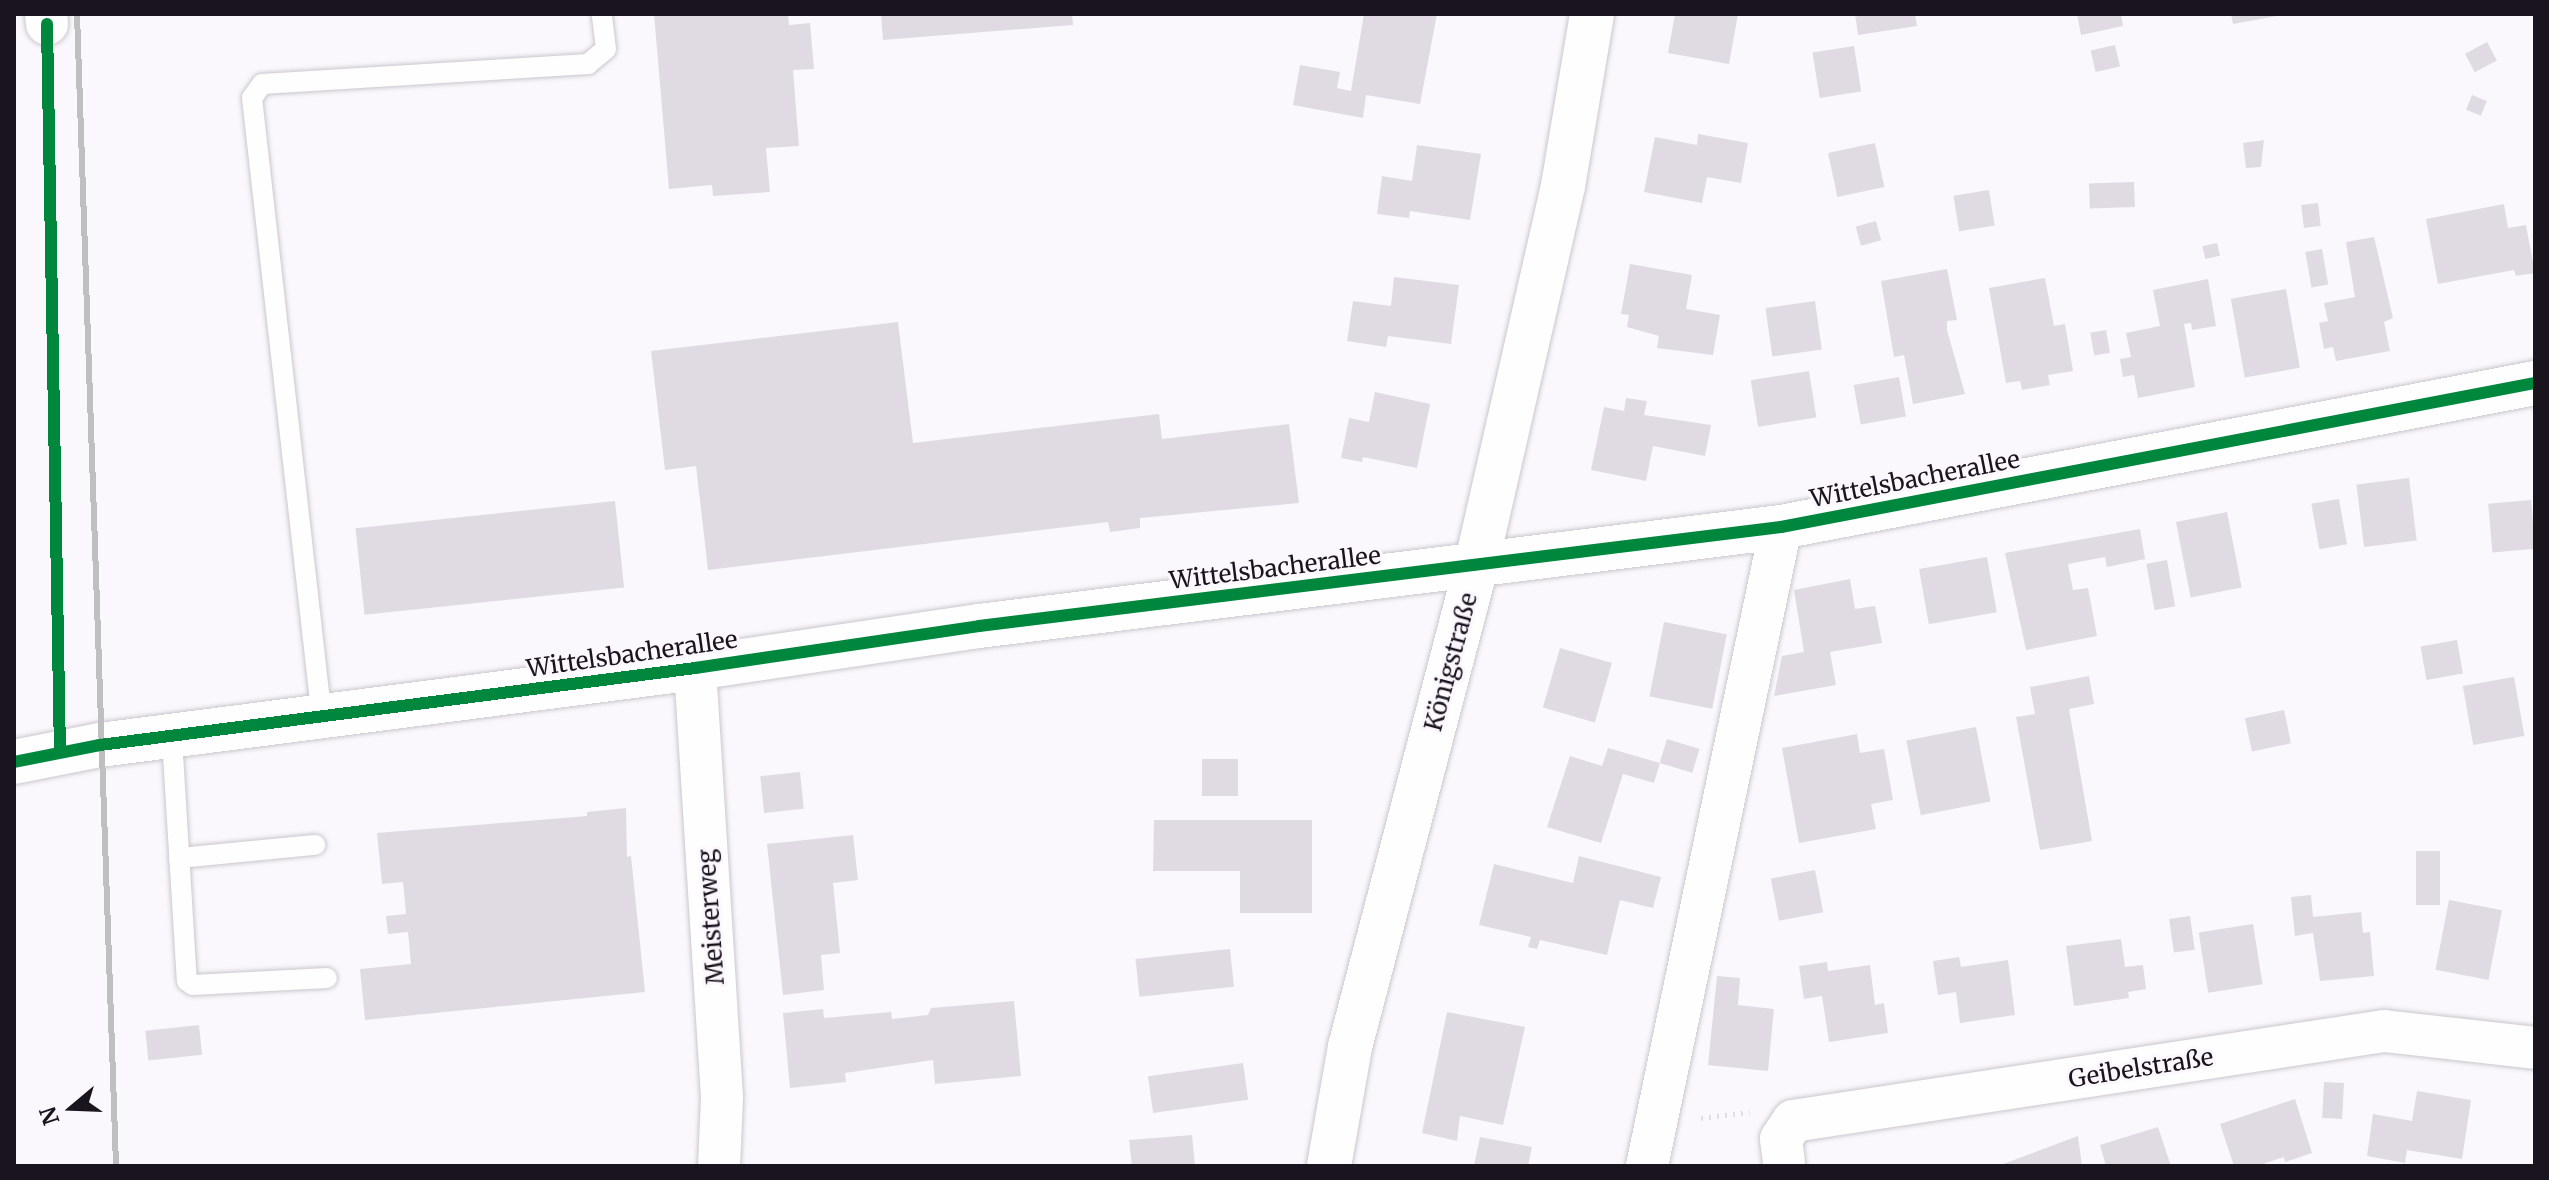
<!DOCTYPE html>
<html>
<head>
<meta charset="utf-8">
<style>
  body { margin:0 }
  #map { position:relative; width:2549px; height:1180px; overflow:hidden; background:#faf8fc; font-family:Merriweather,serif }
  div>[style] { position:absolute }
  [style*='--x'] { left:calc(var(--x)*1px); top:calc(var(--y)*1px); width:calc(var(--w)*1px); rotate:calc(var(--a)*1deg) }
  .building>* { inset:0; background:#e0dbe3; transform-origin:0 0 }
  .path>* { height:5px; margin-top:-2.5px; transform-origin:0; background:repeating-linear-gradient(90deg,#e0dee0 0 2px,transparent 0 8px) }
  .roads { filter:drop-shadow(0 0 2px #cbc6ce) drop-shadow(0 0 2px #cbc6ce) }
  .service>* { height:20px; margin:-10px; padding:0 10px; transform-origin:10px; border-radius:10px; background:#fefeff }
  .minor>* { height:42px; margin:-21px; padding:0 21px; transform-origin:21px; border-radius:21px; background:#fefeff }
  .tertiary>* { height:44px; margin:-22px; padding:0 22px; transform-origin:22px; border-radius:22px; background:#fefeff }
  .secondary>* { height:44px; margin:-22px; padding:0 22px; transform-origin:22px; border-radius:22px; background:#fefeff }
  .rail>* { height:6px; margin:-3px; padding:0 3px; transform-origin:3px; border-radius:3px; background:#bfbec0 }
  .cycleway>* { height:12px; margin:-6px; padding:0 6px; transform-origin:6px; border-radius:6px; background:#00873e }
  span { translate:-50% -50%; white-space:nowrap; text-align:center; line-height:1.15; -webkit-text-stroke:6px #fbf7fd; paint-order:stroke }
  .street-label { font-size:24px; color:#1a141e }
  .frame { position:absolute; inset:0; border:16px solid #1a141e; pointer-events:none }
  .north { position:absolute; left:32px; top:1068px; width:80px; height:80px; -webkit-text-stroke:6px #fbf7fd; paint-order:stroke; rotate:251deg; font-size:22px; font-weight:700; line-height:32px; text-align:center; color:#1a141e }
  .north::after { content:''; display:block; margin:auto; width:28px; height:36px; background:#1a141e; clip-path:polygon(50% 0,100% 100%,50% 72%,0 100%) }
</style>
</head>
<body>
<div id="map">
  <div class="building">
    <div style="clip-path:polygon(654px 14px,788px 14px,789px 25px,810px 23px,814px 69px,793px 70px,799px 146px,766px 148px,770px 192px,713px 196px,712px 185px,669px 189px)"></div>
    <div style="clip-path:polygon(881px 14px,1072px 14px,1073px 25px,883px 40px)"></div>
    <div style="clip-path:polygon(1364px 14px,1437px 14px,1420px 104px,1366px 95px,1363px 118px,1293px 105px,1300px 65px,1340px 72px,1337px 88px,1351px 91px)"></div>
    <div style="clip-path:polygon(1675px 14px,1738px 14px,1729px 64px,1668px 53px)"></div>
    <div style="clip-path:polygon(1855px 14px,1915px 14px,1917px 26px,1858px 35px)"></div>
    <div style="clip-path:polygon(2077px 14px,2121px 14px,2123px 26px,2081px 35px)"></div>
    <div style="clip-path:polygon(2231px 14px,2277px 14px,2277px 16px,2233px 24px)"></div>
    <div style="left:2487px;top:42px;width:21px;height:25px;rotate:62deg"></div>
    <div style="left:2115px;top:45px;width:22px;height:25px;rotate:77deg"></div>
    <div style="left:1854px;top:46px;width:46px;height:42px;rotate:81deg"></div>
    <div style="left:2472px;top:95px;width:16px;height:16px;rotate:22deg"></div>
    <div style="clip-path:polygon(1698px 134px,1748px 143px,1741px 183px,1707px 177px,1702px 203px,1644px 192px,1655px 137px,1697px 145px)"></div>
    <div style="clip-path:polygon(2264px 140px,2261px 167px,2246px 168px,2243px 143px)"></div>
    <div style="left:1875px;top:143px;width:45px;height:48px;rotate:78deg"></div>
    <div style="clip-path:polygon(1417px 145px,1481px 154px,1470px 220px,1410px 211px,1409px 218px,1377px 214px,1382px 176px,1412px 181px)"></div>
    <div style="left:2134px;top:182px;width:25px;height:45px;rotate:88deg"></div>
    <div style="left:1989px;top:190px;width:36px;height:36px;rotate:81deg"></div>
    <div style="left:2318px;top:203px;width:23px;height:17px;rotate:83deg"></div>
    <div style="clip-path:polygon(2504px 204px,2508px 228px,2526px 225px,2535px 273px,2516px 276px,2514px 270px,2438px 284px,2426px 219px)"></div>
    <div style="left:1876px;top:221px;width:20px;height:21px;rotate:75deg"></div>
    <div style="clip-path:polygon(2374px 237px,2393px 318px,2384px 322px,2390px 351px,2336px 361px,2333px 347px,2324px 349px,2319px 323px,2328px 321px,2324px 303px,2355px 297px,2346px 242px)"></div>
    <div style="left:2217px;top:243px;width:13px;height:15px;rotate:77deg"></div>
    <div style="left:2322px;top:249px;width:36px;height:17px;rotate:80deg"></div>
    <div style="clip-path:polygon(1630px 264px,1692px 275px,1686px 309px,1720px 315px,1713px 355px,1657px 348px,1659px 336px,1627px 327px,1629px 315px,1621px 314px)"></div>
    <div style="clip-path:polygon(1947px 269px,1957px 320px,1947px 321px,1947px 330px,1965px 394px,1913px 404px,1904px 355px,1894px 357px,1881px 281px)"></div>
    <div style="clip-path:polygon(1394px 277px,1459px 285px,1451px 344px,1388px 336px,1386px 347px,1347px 341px,1353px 301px,1391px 306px)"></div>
    <div style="clip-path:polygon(2045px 278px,2054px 326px,2065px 324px,2073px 371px,2048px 375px,2050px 385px,2022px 390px,2020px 381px,2006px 383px,1989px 288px)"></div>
    <div style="clip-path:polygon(2208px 279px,2216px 326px,2192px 330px,2191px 323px,2184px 324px,2195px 387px,2138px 398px,2134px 375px,2123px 377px,2120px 359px,2131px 357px,2126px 333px,2160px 326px,2153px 290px)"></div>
    <div style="left:2286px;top:289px;width:80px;height:56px;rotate:80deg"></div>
    <div style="left:1815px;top:301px;width:49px;height:50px;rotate:82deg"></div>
    <div style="clip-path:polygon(898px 322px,913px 443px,1159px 414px,1162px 439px,1289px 424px,1299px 503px,1140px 518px,1140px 528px,1110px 532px,1108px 522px,708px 570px,696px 466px,665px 470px,651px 351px)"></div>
    <div style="left:2106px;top:330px;width:23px;height:16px;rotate:80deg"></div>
    <div style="left:1809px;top:371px;width:47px;height:59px;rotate:81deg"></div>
    <div style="left:1899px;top:377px;width:40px;height:46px;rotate:80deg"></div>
    <div style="clip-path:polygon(1375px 392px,1430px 404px,1417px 468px,1363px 457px,1362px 462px,1341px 458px,1349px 418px,1369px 422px)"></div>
    <div style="clip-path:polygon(1626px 398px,1647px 401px,1644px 415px,1711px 425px,1705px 456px,1653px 446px,1646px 481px,1591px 470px,1604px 407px,1624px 411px)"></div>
    <div style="left:2409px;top:478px;width:63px;height:53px;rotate:83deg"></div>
    <div style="left:2339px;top:499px;width:46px;height:28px;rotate:80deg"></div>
    <div style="left:2531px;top:500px;width:49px;height:43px;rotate:85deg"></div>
    <div style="left:615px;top:501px;width:87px;height:261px;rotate:84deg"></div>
    <div style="left:2227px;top:512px;width:77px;height:52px;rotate:79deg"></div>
    <div style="clip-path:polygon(2140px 529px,2145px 559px,2107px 567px,2105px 557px,2068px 564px,2073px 590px,2088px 588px,2097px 636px,2026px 650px,2005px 553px)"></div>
    <div style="left:1987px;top:557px;width:56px;height:69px;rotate:80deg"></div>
    <div style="left:2167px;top:560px;width:47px;height:21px;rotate:80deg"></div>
    <div style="clip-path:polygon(1850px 579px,1855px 609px,1875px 606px,1882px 643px,1830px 652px,1836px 685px,1774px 696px,1782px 656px,1804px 652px,1794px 590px)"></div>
    <div style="left:1664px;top:622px;width:64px;height:76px;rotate:11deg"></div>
    <div style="left:2457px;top:640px;width:34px;height:37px;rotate:80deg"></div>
    <div style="left:1560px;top:648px;width:54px;height:62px;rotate:16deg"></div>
    <div style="clip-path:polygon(2089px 676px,2094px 704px,2069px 709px,2092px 841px,2040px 850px,2016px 717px,2035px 714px,2030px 687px)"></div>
    <div style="left:2514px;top:677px;width:60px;height:52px;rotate:80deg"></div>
    <div style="left:2284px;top:710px;width:34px;height:40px;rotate:78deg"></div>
    <div style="left:1976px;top:727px;width:76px;height:71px;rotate:79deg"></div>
    <div style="clip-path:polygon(1857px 734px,1860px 753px,1884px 749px,1893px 800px,1871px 804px,1876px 829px,1799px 843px,1782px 748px)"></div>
    <div style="left:1667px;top:739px;width:34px;height:25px;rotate:17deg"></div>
    <div style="clip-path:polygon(1608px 748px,1660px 763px,1654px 783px,1623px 774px,1601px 843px,1547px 827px,1570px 756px,1602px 766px)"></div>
    <div style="left:1202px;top:759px;width:36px;height:37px"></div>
    <div style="left:800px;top:772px;width:37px;height:40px;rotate:84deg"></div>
    <div style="clip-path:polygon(626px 808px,627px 857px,631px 856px,645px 992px,365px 1020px,360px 969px,411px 964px,408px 932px,388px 934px,386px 916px,406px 914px,403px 882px,382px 884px,377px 833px,587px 816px,587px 812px)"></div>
    <div style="clip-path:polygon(1154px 820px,1312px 820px,1312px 913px,1240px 913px,1240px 871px,1153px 871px)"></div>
    <div style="clip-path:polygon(853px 835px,858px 880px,833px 883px,840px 953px,821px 955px,824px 990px,783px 995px,767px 844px)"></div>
    <div style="left:2440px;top:851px;width:54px;height:24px;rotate:90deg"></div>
    <div style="clip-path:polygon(1579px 856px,1661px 877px,1653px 908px,1620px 900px,1607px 955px,1540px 940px,1537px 949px,1528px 947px,1531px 937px,1479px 925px,1494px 864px,1573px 883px)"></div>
    <div style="left:1815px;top:870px;width:43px;height:45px;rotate:79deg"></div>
    <div style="clip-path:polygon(2311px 895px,2313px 917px,2361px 912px,2363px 933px,2370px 932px,2374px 976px,2320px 981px,2313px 933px,2295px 936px,2291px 897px)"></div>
    <div style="left:2449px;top:900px;width:54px;height:71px;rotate:11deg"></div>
    <div style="left:2190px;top:916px;width:34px;height:21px;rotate:82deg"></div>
    <div style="left:2253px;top:924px;width:61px;height:55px;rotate:81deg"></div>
    <div style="clip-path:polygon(2121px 939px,2125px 967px,2143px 965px,2146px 989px,2128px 992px,2129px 998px,2074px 1006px,2066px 946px)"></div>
    <div style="left:1230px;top:949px;width:38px;height:95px;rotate:84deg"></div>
    <div style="clip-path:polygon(1959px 957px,1961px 967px,2008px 960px,2015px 1015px,1960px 1023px,1956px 992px,1938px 995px,1933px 961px)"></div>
    <div style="clip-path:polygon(1827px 962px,1828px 971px,1870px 965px,1875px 1005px,1884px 1003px,1888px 1033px,1829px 1042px,1822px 996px,1804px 999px,1799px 966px)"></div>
    <div style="clip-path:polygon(1717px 976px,1740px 978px,1738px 1005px,1774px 1009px,1768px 1071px,1708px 1065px)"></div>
    <div style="clip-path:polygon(1014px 1001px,1021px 1076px,935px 1084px,933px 1060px,845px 1073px,846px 1082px,790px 1088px,783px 1013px,823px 1009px,824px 1018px,891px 1012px,892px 1019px,928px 1015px,931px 1008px)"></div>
    <div style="clip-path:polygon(1447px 1012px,1525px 1027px,1503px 1125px,1460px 1116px,1457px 1141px,1422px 1133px)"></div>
    <div style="left:199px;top:1025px;width:30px;height:54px;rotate:84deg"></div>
    <div style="left:1243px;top:1063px;width:37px;height:96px;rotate:82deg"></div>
    <div style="left:2324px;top:1082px;width:20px;height:36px;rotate:3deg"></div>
    <div style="clip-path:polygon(2417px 1091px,2471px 1100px,2462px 1159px,2407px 1150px,2405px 1163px,2367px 1156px,2373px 1114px,2412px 1121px)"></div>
    <div style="clip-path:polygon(2295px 1099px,2312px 1153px,2285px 1162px,2284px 1157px,2257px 1166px,2234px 1166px,2220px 1124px)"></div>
    <div style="clip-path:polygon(2158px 1127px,2171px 1166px,2106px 1166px,2100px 1145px)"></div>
    <div style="clip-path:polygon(1192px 1135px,1195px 1166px,1132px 1166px,1129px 1140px)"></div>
    <div style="clip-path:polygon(2078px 1136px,2082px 1166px,1998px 1166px)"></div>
    <div style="clip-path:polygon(1480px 1137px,1532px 1147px,1528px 1166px,1474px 1166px)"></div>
  </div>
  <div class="path">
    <div style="--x:1701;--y:1118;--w:49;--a:-7"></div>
  </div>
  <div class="roads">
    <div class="service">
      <div style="--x:322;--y:719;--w:625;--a:-96.43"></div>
      <div style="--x:252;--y:98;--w:17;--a:-54"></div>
      <div style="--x:262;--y:84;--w:327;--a:-3.5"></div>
      <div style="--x:588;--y:64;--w:23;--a:-40"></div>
      <div style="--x:606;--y:49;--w:35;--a:-97"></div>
      <div style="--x:172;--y:738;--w:243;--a:86.5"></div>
      <div style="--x:187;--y:981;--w:7;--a:34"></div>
      <div style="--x:193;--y:985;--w:134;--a:-3"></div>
      <div style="--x:179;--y:858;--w:137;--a:-5.5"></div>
    </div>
    <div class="minor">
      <div style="--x:46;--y:14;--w:10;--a:84"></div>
      <div style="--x:695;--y:668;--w:431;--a:86.4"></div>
      <div style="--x:722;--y:1098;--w:68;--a:92.5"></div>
      <div style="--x:1784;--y:1163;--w:24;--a:-97"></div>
      <div style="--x:1781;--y:1139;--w:22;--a:-56"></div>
      <div style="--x:1793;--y:1121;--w:598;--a:-8.66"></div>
      <div style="--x:2384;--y:1031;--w:152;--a:6.4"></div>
      <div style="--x:1647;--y:1166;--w:653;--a:-78.16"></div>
    </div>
    <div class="tertiary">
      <div style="--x:14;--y:762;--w:88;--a:-11.2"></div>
      <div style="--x:100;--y:745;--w:600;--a:-7.37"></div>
      <div style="--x:695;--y:668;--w:287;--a:-8.4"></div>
      <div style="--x:979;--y:626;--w:808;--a:-7.04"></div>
      <div style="--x:1781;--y:527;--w:768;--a:-10.81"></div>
    </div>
    <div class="secondary">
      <div style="--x:1329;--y:1166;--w:121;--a:-80"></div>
      <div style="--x:1350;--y:1047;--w:497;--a:-75.3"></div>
      <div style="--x:1476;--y:566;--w:390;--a:-77.1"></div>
      <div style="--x:1563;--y:186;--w:174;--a:-80.4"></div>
    </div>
  </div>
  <div class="rail">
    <div style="--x:77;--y:14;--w:1153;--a:88.06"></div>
  </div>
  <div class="cycleway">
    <div style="--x:47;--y:24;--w:727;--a:88.98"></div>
    <div style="--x:14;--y:762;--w:88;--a:-11.2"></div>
    <div style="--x:100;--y:745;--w:600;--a:-7.37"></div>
    <div style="--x:695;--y:668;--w:287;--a:-8.4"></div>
    <div style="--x:979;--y:626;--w:808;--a:-7.04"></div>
    <div style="--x:1781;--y:527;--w:768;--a:-10.81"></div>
  </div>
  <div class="street-label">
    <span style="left:1915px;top:479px;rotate:-11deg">Wittelsbacherallee</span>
    <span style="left:1275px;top:568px;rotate:-7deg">Wittelsbacherallee</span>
    <span style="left:632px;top:654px;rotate:-8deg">Wittelsbacherallee</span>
    <span style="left:1451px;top:662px;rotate:-75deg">Königstraße</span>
    <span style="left:711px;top:917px;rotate:-94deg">Meisterweg</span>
    <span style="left:2141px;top:1068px;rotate:-9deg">Geibelstraße</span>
  </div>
  <div class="frame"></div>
  <div class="north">N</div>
</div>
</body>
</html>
